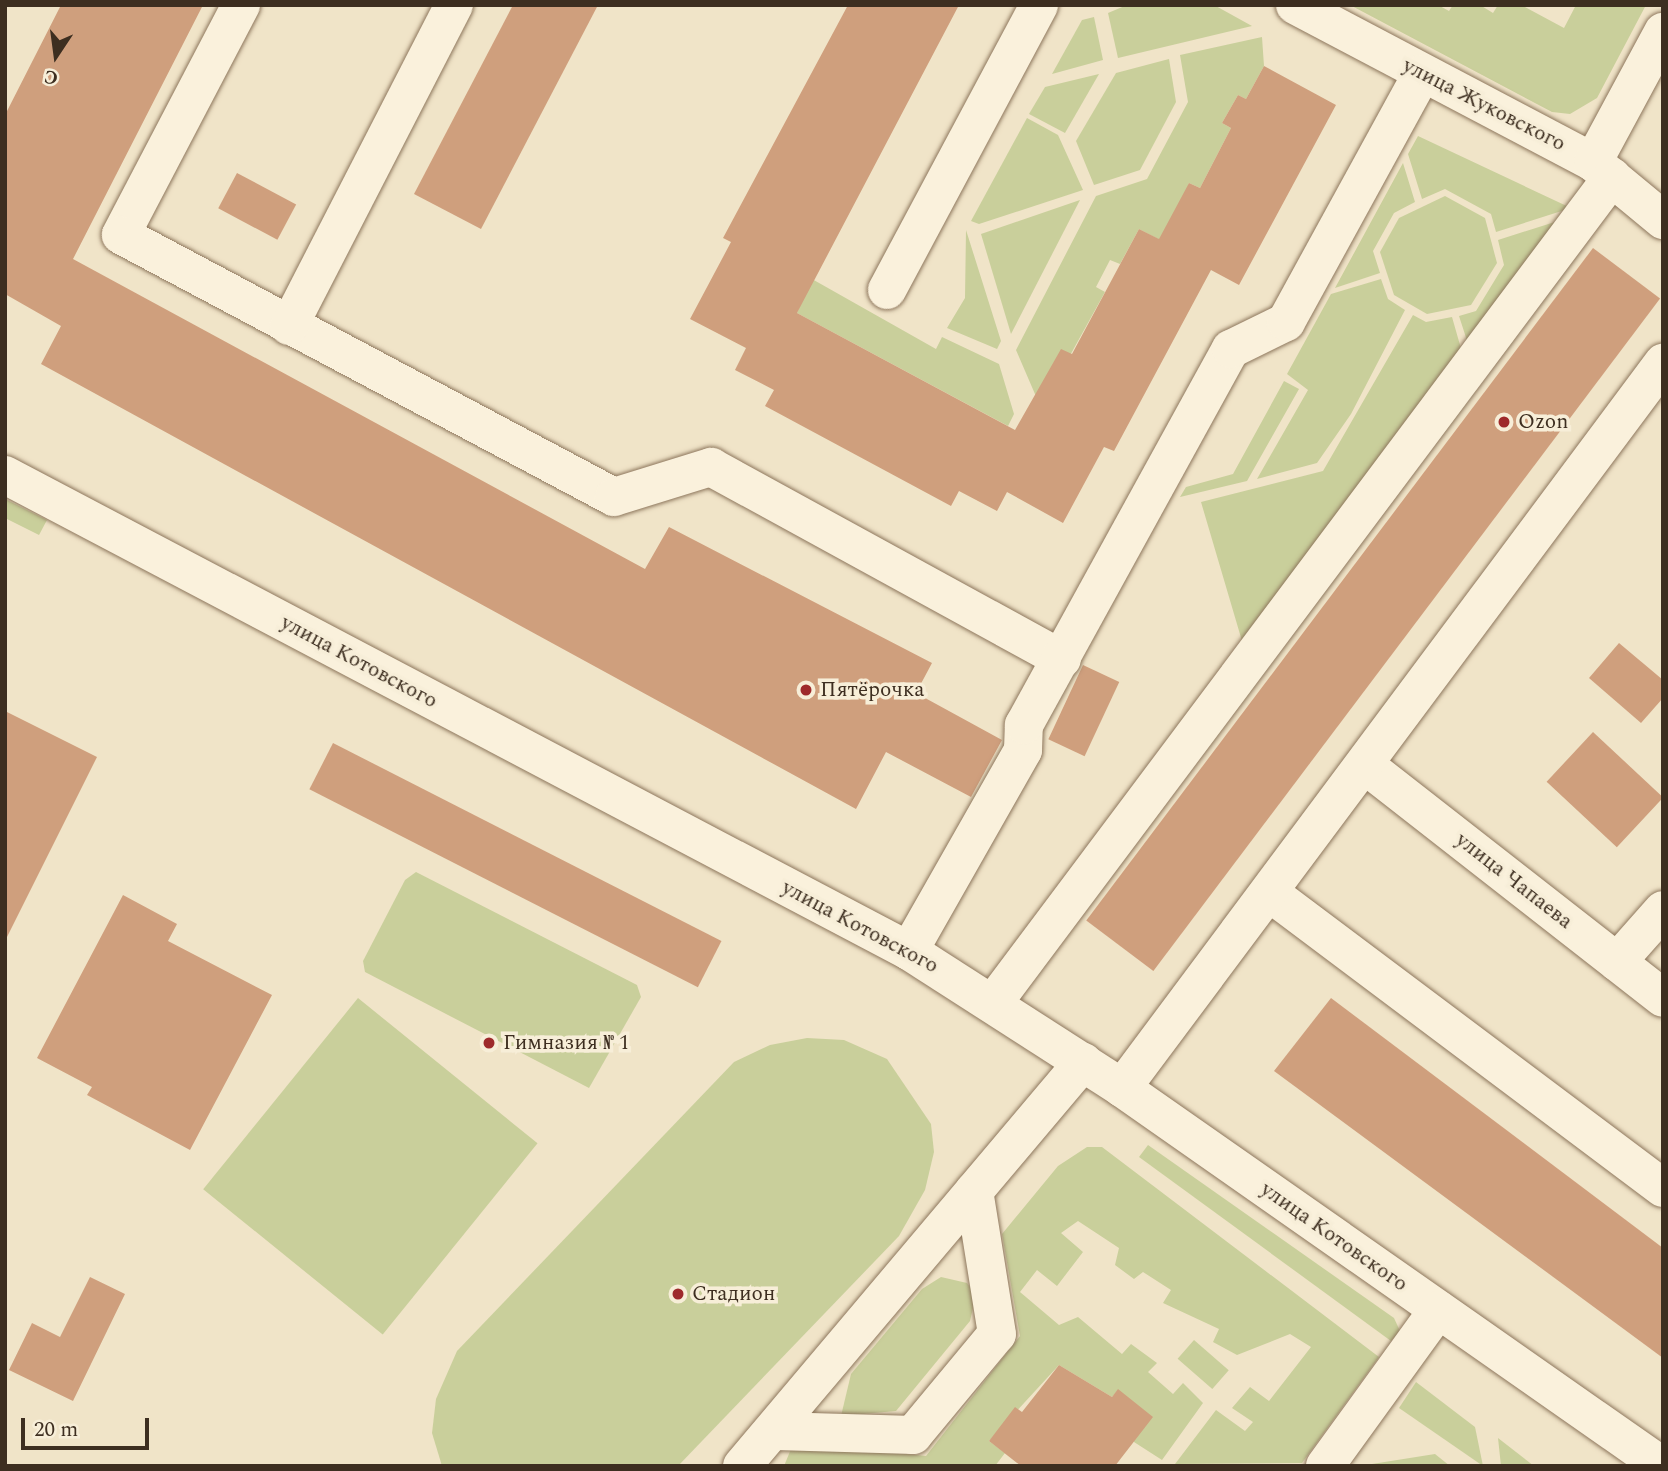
<!DOCTYPE html>
<html>
<head>
<meta charset="utf-8">
<style>
  body { margin:0 }
  #map { position:relative; width:1668px; height:1471px; overflow:hidden; background:#f0e4c8; font-family:Spectral,serif }
  div>[style] { position:absolute }
  [style*='--x'] { left:calc(var(--x)*1px); top:calc(var(--y)*1px); width:calc(var(--w)*1px); rotate:calc(var(--a)*1deg) }
  .green>* { inset:0; background:#c9cf9b; transform-origin:0 0 }
  .building>* { inset:0; background:#cf9f7d; transform-origin:0 0 }
  .roads { filter:drop-shadow(0 0 2px #8d765c) drop-shadow(0 0 2px #8d765c) }
  .minor>* { height:38px; margin:-19px; padding:0 19px; transform-origin:19px; border-radius:19px; background:#faf1dc }
  .dots>* { width:19px; height:19px; translate:-50% -50%; box-sizing:border-box; border:4px solid #f7eed8; border-radius:50% }
  span { translate:-50% -50%; white-space:nowrap; text-align:center; line-height:1.15; -webkit-text-stroke:7px #f7eed8; paint-order:stroke }
  .street-label { font-size:21px; color:#3d2e20 }
  .poi-label { font-size:21px; color:#3d2e20 }
  .left { translate:0 -50%; text-align:left }
  .frame { position:absolute; inset:0; border:7px solid #3d2e20; pointer-events:none }
  .north { position:absolute; left:21px; top:21px; width:70px; height:70px; -webkit-text-stroke:5px #f7eed8; paint-order:stroke; rotate:193deg; font-size:19px; font-weight:700; line-height:28px; text-align:center; color:#3d2e20 }
  .north::after { content:''; display:block; margin:auto; width:24px; height:32px; background:#3d2e20; clip-path:polygon(50% 0,100% 100%,50% 72%,0 100%) }
  .scale { position:absolute; left:21px; top:1418px; width:128px; height:32px; box-sizing:border-box; border:4px solid #3d2e20; border-top:0; padding-left:9px; font-size:21px; line-height:24px; white-space:nowrap; color:#3d2e20; -webkit-text-stroke:5px #f7eed8; paint-order:stroke }
</style>
</head>
<body>
<div id="map">
  <div class="green">
    <div style="clip-path:polygon(1127px 5px,1214px 5px,1252px 26px,1118px 58px,1108px 13px)"></div>
    <div style="clip-path:polygon(1350px 5px,1438px 5px,1449px 11px,1453px 5px,1480px 5px,1493px 13px,1498px 5px,1521px 5px,1564px 28px,1576px 5px,1646px 5px,1597px 98px,1570px 114px,1552px 112px)"></div>
    <div style="clip-path:polygon(1094px 17px,1103px 60px,1052px 74px,1082px 20px)"></div>
    <div style="clip-path:polygon(1262px 37px,1264px 66px,1246px 99px,1238px 95px,1222px 123px,1231px 128px,1200px 188px,1189px 183px,1168px 244px,1139px 229px,1120px 264px,1110px 260px,1096px 287px,1105px 292px,1041px 408px,1016px 350px,1096px 196px,1147px 179px,1188px 102px,1180px 55px)"></div>
    <div style="clip-path:polygon(1169px 59px,1176px 102px,1140px 170px,1094px 185px,1076px 141px,1116px 73px)"></div>
    <div style="clip-path:polygon(1099px 74px,1065px 133px,1029px 114px,1045px 87px)"></div>
    <div style="clip-path:polygon(1027px 118px,1058px 135px,1083px 190px,979px 224px,971px 221px)"></div>
    <div style="clip-path:polygon(1418px 136px,1571px 208px,1496px 232px,1491px 214px,1445px 189px,1422px 199px,1408px 154px)"></div>
    <div style="clip-path:polygon(1403px 163px,1415px 202px,1394px 213px,1373px 251px,1380px 273px,1335px 288px)"></div>
    <div style="clip-path:polygon(1445px 196px,1485px 218px,1497px 263px,1471px 305px,1427px 314px,1394px 295px,1380px 252px,1399px 218px)"></div>
    <div style="clip-path:polygon(1080px 200px,1011px 334px,981px 234px)"></div>
    <div style="clip-path:polygon(1580px 214px,1472px 356px,1459px 316px,1476px 311px,1504px 265px,1498px 240px)"></div>
    <div style="clip-path:polygon(966px 230px,1001px 341px,997px 349px,947px 328px,965px 298px)"></div>
    <div style="clip-path:polygon(812px 279px,936px 349px,942px 337px,999px 364px,1014px 414px,1008px 426px,797px 313px)"></div>
    <div style="clip-path:polygon(1381px 279px,1388px 299px,1405px 310px,1351px 414px,1317px 463px,1257px 479px,1308px 390px,1287px 374px,1331px 294px)"></div>
    <div style="clip-path:polygon(1413px 315px,1426px 322px,1452px 317px,1466px 366px,1247px 658px,1201px 502px,1323px 471px)"></div>
    <div style="clip-path:polygon(1284px 381px,1299px 389px,1247px 481px,1180px 497px,1186px 487px,1233px 474px)"></div>
    <div style="clip-path:polygon(5px 499px,47px 520px,39px 535px,5px 518px)"></div>
    <div style="clip-path:polygon(416px 872px,637px 985px,641px 997px,589px 1088px,365px 972px,363px 961px,405px 880px)"></div>
    <div style="left:358px;top:998px;width:231px;height:246px;rotate:39deg"></div>
    <div style="clip-path:polygon(807px 1038px,844px 1040px,887px 1059px,931px 1124px,934px 1152px,925px 1190px,899px 1236px,678px 1466px,442px 1466px,432px 1433px,436px 1399px,457px 1351px,734px 1062px,770px 1045px)"></div>
    <div style="clip-path:polygon(1148px 1145px,1394px 1318px,1400px 1331px,1391px 1341px,1139px 1157px)"></div>
    <div style="clip-path:polygon(1087px 1147px,1102px 1147px,1379px 1357px,1302px 1463px,1175px 1464px,1216px 1410px,1245px 1431px,1253px 1422px,1232px 1408px,1250px 1387px,1269px 1401px,1311px 1347px,1290px 1334px,1237px 1355px,1213px 1342px,1219px 1329px,1163px 1303px,1171px 1290px,1143px 1272px,1134px 1279px,1115px 1265px,1119px 1248px,1078px 1221px,1061px 1233px,1083px 1252px,1057px 1286px,1037px 1270px,1020px 1292px,1059px 1325px,1078px 1317px,1122px 1354px,1131px 1344px,1157px 1363px,1148px 1372px,1173px 1394px,1183px 1383px,1203px 1403px,1162px 1460px,1134px 1442px,1118px 1390px,1112px 1397px,1059px 1365px,989px 1441px,1005px 1453px,995px 1466px,784px 1466px,791px 1449px,809px 1444px,926px 1456px,1020px 1336px,1002px 1234px,1058px 1166px)"></div>
    <div style="clip-path:polygon(941px 1277px,967px 1283px,976px 1295px,970px 1321px,896px 1411px,841px 1416px,851px 1374px,922px 1289px)"></div>
    <div style="left:1194px;top:1340px;width:46px;height:25px;rotate:41deg"></div>
    <div style="clip-path:polygon(1416px 1382px,1475px 1427px,1483px 1466px,1399px 1408px)"></div>
    <div style="clip-path:polygon(1498px 1438px,1534px 1466px,1501px 1466px)"></div>
    <div style="clip-path:polygon(1435px 1454px,1450px 1466px,1370px 1466px,1372px 1464px)"></div>
  </div>
  <div class="building">
    <div style="clip-path:polygon(61px 5px,203px 5px,73px 259px,645px 569px,669px 527px,932px 663px,916px 693px,1002px 740px,971px 797px,886px 752px,856px 809px,41px 364px,61px 326px,5px 294px,5px 115px)"></div>
    <div style="clip-path:polygon(513px 5px,598px 5px,481px 229px,414px 194px)"></div>
    <div style="clip-path:polygon(848px 5px,959px 5px,797px 313px,1015px 430px,1061px 349px,1072px 354px,1139px 229px,1159px 239px,1189px 183px,1200px 188px,1231px 128px,1222px 123px,1238px 95px,1246px 99px,1264px 66px,1336px 105px,1239px 285px,1211px 270px,1114px 451px,1104px 447px,1063px 523px,1007px 492px,997px 511px,959px 491px,951px 506px,765px 406px,774px 390px,735px 370px,746px 348px,690px 319px,731px 242px,723px 238px)"></div>
    <div style="left:237px;top:173px;width:67px;height:40px;rotate:28deg"></div>
    <div style="left:1593px;top:248px;width:84px;height:842px;rotate:37deg"></div>
    <div style="clip-path:polygon(1619px 643px,1663px 680px,1663px 698px,1641px 723px,1589px 678px)"></div>
    <div style="left:1083px;top:665px;width:40px;height:82px;rotate:25deg"></div>
    <div style="clip-path:polygon(5px 711px,97px 757px,5px 941px)"></div>
    <div style="left:1593px;top:732px;width:96px;height:68px;rotate:43deg"></div>
    <div style="left:333px;top:743px;width:436px;height:52px;rotate:27deg"></div>
    <div style="clip-path:polygon(123px 895px,177px 924px,168px 941px,272px 995px,190px 1150px,87px 1095px,92px 1087px,37px 1058px)"></div>
    <div style="clip-path:polygon(1331px 998px,1663px 1248px,1663px 1358px,1274px 1071px)"></div>
    <div style="clip-path:polygon(90px 1277px,125px 1294px,73px 1401px,9px 1370px,32px 1323px,60px 1337px)"></div>
    <div style="clip-path:polygon(1059px 1365px,1112px 1397px,1118px 1389px,1153px 1417px,1115px 1466px,1021px 1466px,989px 1441px,1015px 1407px,1022px 1412px)"></div>
  </div>
  <div class="roads">
    <div class="minor">
      <div style="--x:241;--y:5;--w:259;--a:117.6"></div>
      <div style="--x:121;--y:235;--w:558;--a:27.99"></div>
      <div style="--x:614;--y:497;--w:102;--a:-17.2"></div>
      <div style="--x:711;--y:467;--w:400;--a:28.7"></div>
      <div style="--x:1295;--y:5;--w:337;--a:27.8"></div>
      <div style="--x:1593;--y:162;--w:91;--a:39.6"></div>
      <div style="--x:1593;--y:162;--w:148;--a:-61.7"></div>
      <div style="--x:887;--y:290;--w:323;--a:-61.9"></div>
      <div style="--x:289;--y:326;--w:361;--a:-62.8"></div>
      <div style="--x:5;--y:475;--w:1022;--a:27.77"></div>
      <div style="--x:909;--y:951;--w:253;--a:32.7"></div>
      <div style="--x:1122;--y:1088;--w:659;--a:34.99"></div>
      <div style="--x:1365;--y:765;--w:378;--a:38"></div>
      <div style="--x:1270;--y:893;--w:491;--a:36.9"></div>
      <div style="--x:909;--y:951;--w:231;--a:-60.4"></div>
      <div style="--x:1023;--y:750;--w:25;--a:-88"></div>
      <div style="--x:1024;--y:725;--w:429;--a:-61.2"></div>
      <div style="--x:1231;--y:349;--w:61;--a:-26.1"></div>
      <div style="--x:1286;--y:322;--w:283;--a:-61.3"></div>
      <div style="--x:1617;--y:962;--w:69;--a:-48.5"></div>
      <div style="--x:994;--y:1002;--w:1031;--a:-53.16"></div>
      <div style="--x:1122;--y:1088;--w:905;--a:-53.27"></div>
      <div style="--x:777;--y:1431;--w:136;--a:1.7"></div>
      <div style="--x:913;--y:1435;--w:131;--a:-50.3"></div>
      <div style="--x:997;--y:1334;--w:145;--a:-99.1"></div>
      <div style="--x:742;--y:1466;--w:529;--a:-49.83"></div>
      <div style="--x:1325;--y:1466;--w:193;--a:-54.1"></div>
    </div>
  </div>
  <div class="dots">
    <div style="left:1504px;top:422px;background:#9e2a2b"></div>
    <div style="left:806px;top:690px;background:#9e2a2b"></div>
    <div style="left:489px;top:1043px;background:#9e2a2b"></div>
    <div style="left:678px;top:1294px;background:#9e2a2b"></div>
  </div>
  <div class="street-label">
    <span style="left:1484px;top:105px;rotate:27deg">улица Жуковского</span>
    <span style="left:359px;top:662px;rotate:28deg">улица Котовского</span>
    <span style="left:1514px;top:881px;rotate:38deg">улица Чапаева</span>
    <span style="left:860px;top:927px;rotate:28deg">улица Котовского</span>
    <span style="left:1334px;top:1237px;rotate:35deg">улица Котовского</span>
  </div>
  <div class="poi-label">
    <span class="left" style="left:1518px;top:422px">Ozon</span>
    <span class="left" style="left:820px;top:690px">Пятёрочка</span>
    <span class="left" style="left:503px;top:1043px">Гимназия № 1</span>
    <span class="left" style="left:692px;top:1294px">Стадион</span>
  </div>
  <div class="frame"></div>
  <div class="north">С</div>
  <div class="scale">20 m</div>
</div>
</body>
</html>
